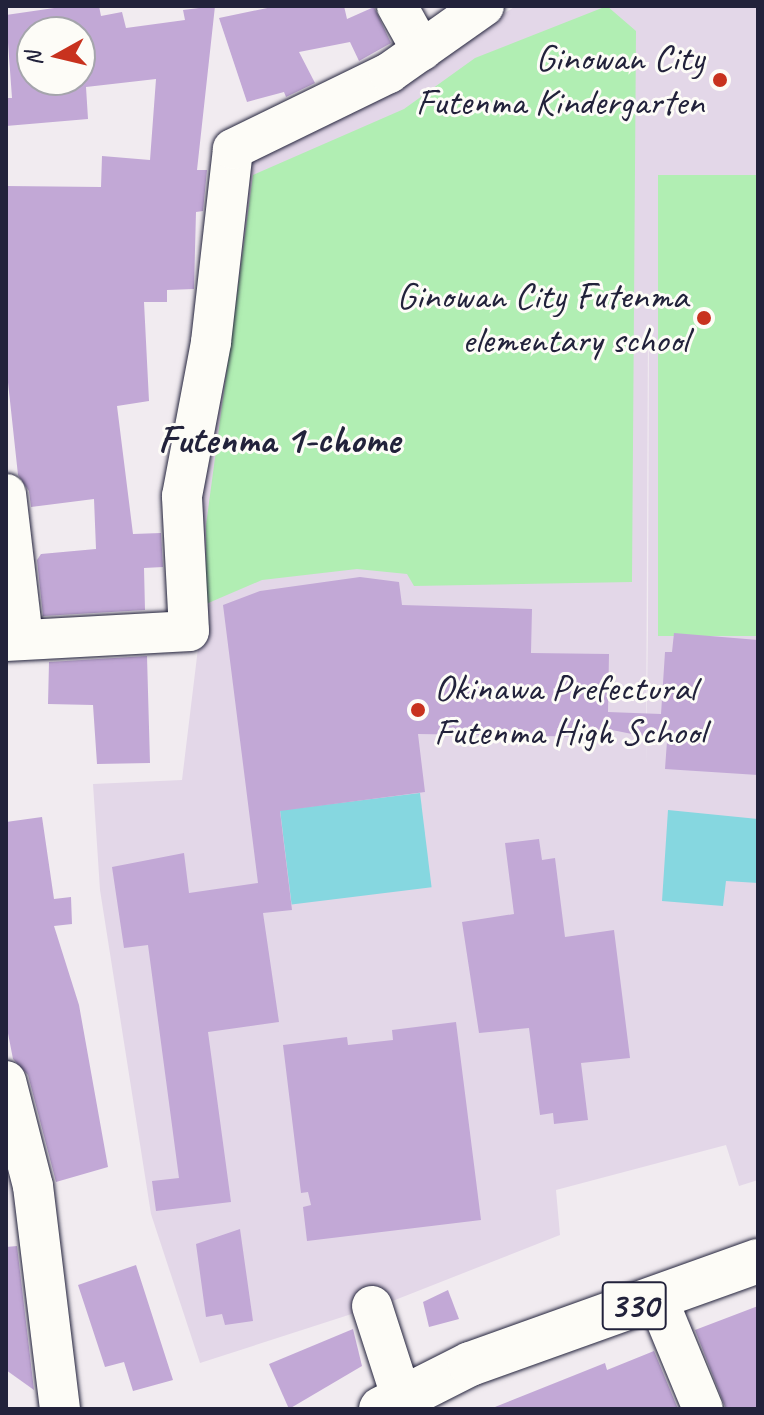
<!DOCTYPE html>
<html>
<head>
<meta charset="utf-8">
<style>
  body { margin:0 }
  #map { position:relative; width:764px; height:1415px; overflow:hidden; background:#f1ebf0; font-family:Caveat,sans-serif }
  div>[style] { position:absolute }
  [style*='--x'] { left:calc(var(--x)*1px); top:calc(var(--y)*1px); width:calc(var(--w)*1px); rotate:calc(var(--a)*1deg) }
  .built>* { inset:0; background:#e3d7e8 }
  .green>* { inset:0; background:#b1eeb3; transform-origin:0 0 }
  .water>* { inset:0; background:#86d7e0; transform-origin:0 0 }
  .building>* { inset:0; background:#c2a8d6 }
  .roads { filter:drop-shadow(0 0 2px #22223b) drop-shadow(0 0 2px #22223b) }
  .minor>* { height:40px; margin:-20px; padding:0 20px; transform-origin:20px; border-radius:20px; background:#fdfcf7 }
  .highway>* { height:44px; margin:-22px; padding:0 22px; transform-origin:22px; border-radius:22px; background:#fdfcf7 }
  .dots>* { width:22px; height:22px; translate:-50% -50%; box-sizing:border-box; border:4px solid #fdfcf7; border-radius:50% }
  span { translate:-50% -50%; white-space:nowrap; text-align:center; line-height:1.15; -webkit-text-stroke:6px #fdfcf7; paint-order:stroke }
  .shield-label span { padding:2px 6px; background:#fdfcf7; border:2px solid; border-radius:6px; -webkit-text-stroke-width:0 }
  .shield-label { font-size:36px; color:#22223b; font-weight:700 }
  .poi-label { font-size:38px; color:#22223b }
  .right { translate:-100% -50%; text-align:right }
  .left { translate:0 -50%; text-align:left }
  .neighbourhood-label { font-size:40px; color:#22223b; font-weight:700 }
  .frame { position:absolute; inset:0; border:8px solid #22223b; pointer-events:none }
  .north { position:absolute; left:16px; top:16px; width:80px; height:80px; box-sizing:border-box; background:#fdfcf7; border:2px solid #a5a5ac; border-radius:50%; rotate:262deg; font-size:22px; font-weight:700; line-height:32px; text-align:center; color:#22223b }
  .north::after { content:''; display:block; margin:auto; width:28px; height:36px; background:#c8321e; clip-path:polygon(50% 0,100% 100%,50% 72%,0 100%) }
</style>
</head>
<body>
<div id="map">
  <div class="built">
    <div style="clip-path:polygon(evenodd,516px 6px,758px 6px,758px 1180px,739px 1186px,726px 1145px,556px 1190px,560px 1235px,395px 1300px,200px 1363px,151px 1214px,100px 890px,93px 784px,182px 780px,199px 640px,194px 477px,243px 153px,380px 89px,516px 6px,649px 326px,648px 629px,646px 765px,648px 327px,649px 326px)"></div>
  </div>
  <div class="green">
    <div style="clip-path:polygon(607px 6px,636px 31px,632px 582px,414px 586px,407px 574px,357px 569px,262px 580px,206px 604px,206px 525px,253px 175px,404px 109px,475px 58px)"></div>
    <div style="left:758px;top:175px;width:461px;height:100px;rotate:90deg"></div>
  </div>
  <div class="water">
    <div style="left:420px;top:793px;width:95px;height:141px;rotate:83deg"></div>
    <div style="clip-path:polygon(668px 810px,758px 819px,758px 883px,726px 881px,723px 906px,662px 901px)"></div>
  </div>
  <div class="building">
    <div style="clip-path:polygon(evenodd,68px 6px,99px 6px,101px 16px,122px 12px,126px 28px,185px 20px,183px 10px,215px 6px,197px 170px,207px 170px,203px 211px,196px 212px,194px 289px,167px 290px,167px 302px,144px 302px,149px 401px,117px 406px,133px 534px,161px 533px,163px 567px,144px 568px,145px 610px,43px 616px,37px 560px,41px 554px,96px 549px,94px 499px,31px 507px,29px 491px,18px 475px,6px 364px,6px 186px,101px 187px,102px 156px,150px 160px,156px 79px,86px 87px,88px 119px,6px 126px,6px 98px,12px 98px,6px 15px,68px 6px,32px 32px,80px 32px,80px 80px,32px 80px,32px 32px)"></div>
    <div style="clip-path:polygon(277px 6px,344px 6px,347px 19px,374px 7px,391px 43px,359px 61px,350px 42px,299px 52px,315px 83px,286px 97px,284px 92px,247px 102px,219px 18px)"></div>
    <div style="clip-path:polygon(360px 577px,399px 582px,402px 605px,532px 609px,531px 653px,609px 654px,608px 712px,661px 714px,665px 652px,672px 652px,674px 633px,758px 640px,758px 775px,665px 769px,667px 741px,607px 729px,607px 737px,418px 734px,425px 792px,280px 811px,292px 910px,263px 913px,279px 1022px,208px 1032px,231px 1202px,156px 1211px,152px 1181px,179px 1178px,148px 945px,124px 948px,112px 867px,184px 853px,189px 893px,258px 883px,223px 605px,260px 591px)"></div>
    <div style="clip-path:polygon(147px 656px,150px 763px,97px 764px,93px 705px,48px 704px,49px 662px)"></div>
    <div style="clip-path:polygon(42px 817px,54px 899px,71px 897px,72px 924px,54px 926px,79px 1005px,108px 1167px,56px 1182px,28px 1075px,13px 1059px,6px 1023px,6px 822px)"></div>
    <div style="clip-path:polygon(539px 839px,542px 860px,555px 858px,565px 937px,614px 930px,630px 1058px,581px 1063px,588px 1120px,554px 1124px,553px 1113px,540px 1115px,529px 1028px,479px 1033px,462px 922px,514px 914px,505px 843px)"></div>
    <div style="clip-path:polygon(456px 1022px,481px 1220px,307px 1241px,303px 1207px,311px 1205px,308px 1192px,301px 1193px,283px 1045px,347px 1037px,348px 1045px,393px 1040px,392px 1030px)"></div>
    <div style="clip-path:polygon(240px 1229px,253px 1321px,225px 1325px,222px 1314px,206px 1317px,196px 1244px)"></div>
    <div style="clip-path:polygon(17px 1246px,34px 1390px,6px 1370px,6px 1247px)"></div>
    <div style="clip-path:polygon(136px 1265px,173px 1380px,133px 1391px,124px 1362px,105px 1367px,78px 1285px)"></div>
    <div style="clip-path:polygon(448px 1290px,459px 1319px,429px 1327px,423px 1302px)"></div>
    <div style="clip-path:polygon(758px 1306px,758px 1409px,726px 1409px,695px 1330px)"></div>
    <div style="clip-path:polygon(353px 1329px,362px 1366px,289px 1409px,269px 1364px)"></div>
    <div style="clip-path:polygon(654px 1351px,678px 1409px,490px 1409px,605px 1363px,607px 1370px)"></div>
  </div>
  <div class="roads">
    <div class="minor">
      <div style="--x:397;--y:6;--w:51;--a:60.9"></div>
      <div style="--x:6;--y:494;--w:146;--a:83.3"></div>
      <div style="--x:6;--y:641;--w:183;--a:-3.1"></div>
      <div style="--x:189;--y:631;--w:135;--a:-93"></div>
      <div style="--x:182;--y:496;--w:157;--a:-79.3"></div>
      <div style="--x:211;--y:342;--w:194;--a:-83.5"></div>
      <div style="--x:233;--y:149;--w:174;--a:-26"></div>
      <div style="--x:389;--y:73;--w:116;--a:-35.2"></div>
      <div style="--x:6;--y:1081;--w:108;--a:75.6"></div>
      <div style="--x:33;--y:1186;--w:225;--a:83.1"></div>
      <div style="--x:657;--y:1298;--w:120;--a:67.5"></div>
      <div style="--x:372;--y:1306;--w:95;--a:72.1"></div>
    </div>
    <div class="highway">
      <div style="--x:381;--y:1409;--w:100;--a:-26.8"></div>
      <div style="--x:470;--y:1364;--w:306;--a:-19.7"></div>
    </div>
  </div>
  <div class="dots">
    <div style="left:720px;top:80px;background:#c8321e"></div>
    <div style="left:704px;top:318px;background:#c8321e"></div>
    <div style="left:418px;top:710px;background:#c8321e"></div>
  </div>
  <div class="shield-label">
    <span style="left:634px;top:1306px">330</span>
  </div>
  <div class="poi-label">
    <span class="right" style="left:704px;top:80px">Ginowan City<br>Futenma Kindergarten</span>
    <span class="right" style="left:688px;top:318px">Ginowan City Futenma<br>elementary school</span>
    <span class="left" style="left:434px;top:710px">Okinawa Prefectural<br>Futenma High School</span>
  </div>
  <div class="neighbourhood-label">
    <span style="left:279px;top:439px">Futenma 1-chome</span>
  </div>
  <div class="frame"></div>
  <div class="north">N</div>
</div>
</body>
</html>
